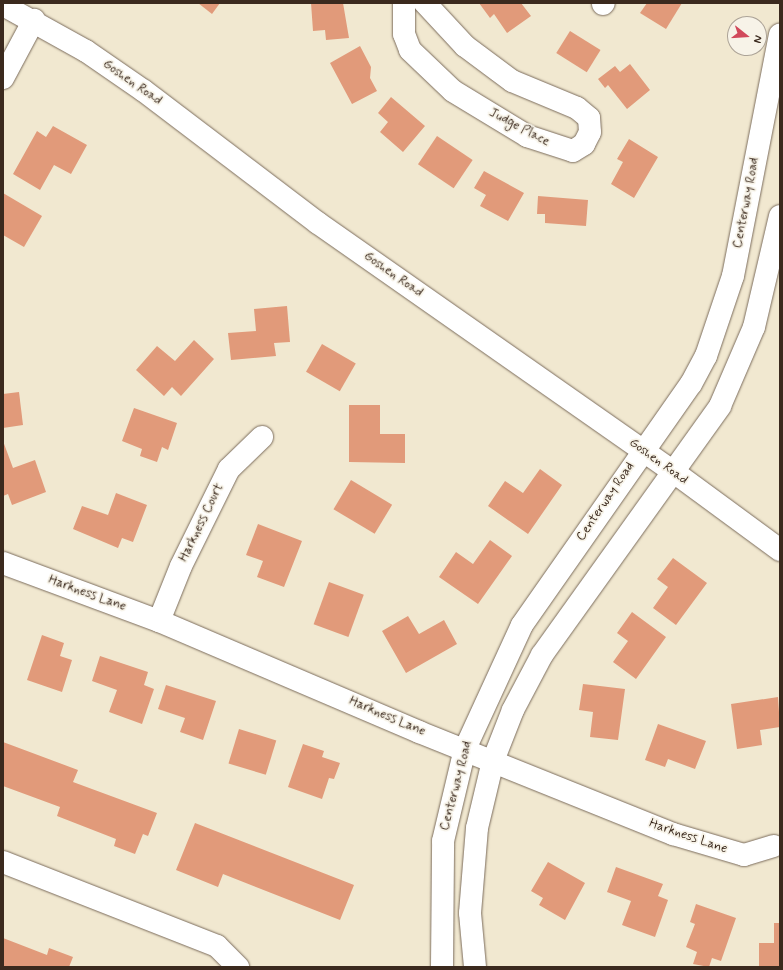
<!DOCTYPE html>
<html>
<head>
<meta charset="utf-8">
<style>
  body { margin:0 }
  #map { position:relative; width:783px; height:970px; overflow:hidden; background:#f1e8d0; font-family:Mynerve,sans-serif }
  div>[style] { position:absolute }
  [style*='--x'] { left:calc(var(--x)*1px); top:calc(var(--y)*1px); width:calc(var(--w)*1px); rotate:calc(var(--a)*1deg) }
  .building>* { inset:0; background:#e19a7a; transform-origin:0 0 }
  .roads { filter:drop-shadow(0 0 1px #7b6c5c) drop-shadow(0 0 1px #7b6c5c) }
  .minor>* { height:22px; margin:-11px; padding:0 11px; transform-origin:11px; border-radius:11px; background:#fff }
  span { translate:-50% -50%; white-space:nowrap; text-align:center; line-height:1.15; -webkit-text-stroke:3.5px #f7f3e8; paint-order:stroke }
  .street-label { font-size:13px; color:#3b2a1e }
  .frame { position:absolute; inset:0; border:4px solid #3b2a1e; pointer-events:none }
  .north { position:absolute; left:727px; top:16px; width:40px; height:40px; box-sizing:border-box; background:#f7f3e8; border:1px solid #aca397; border-radius:50%; rotate:107deg; font-size:11px; font-weight:700; line-height:16px; text-align:center; color:#3b2a1e }
  .north::after { content:''; display:block; margin:auto; width:14px; height:18px; background:#d1495b; clip-path:polygon(50% 0,100% 100%,50% 72%,0 100%) }
</style>
</head>
<body>
<div id="map">
  <div class="building">
    <div style="clip-path:polygon(198px 3px,220px 3px,212px 14px)"></div>
    <div style="clip-path:polygon(311px 3px,343px 3px,349px 38px,326px 40px,325px 30px,313px 31px)"></div>
    <div style="clip-path:polygon(479px 3px,521px 3px,531px 16px,507px 33px,494px 14px,490px 18px)"></div>
    <div style="clip-path:polygon(647px 3px,682px 3px,666px 29px,640px 13px)"></div>
    <div style="left:570px;top:31px;width:36px;height:26px;rotate:32deg"></div>
    <div style="clip-path:polygon(360px 46px,371px 67px,370px 78px,377px 91px,352px 104px,330px 63px)"></div>
    <div style="clip-path:polygon(630px 64px,650px 90px,627px 109px,608px 85px,605px 88px,598px 79px,615px 66px,620px 72px)"></div>
    <div style="clip-path:polygon(391px 97px,425px 126px,403px 152px,380px 132px,388px 122px,378px 113px)"></div>
    <div style="clip-path:polygon(53px 126px,87px 145px,71px 174px,54px 165px,40px 190px,13px 174px,37px 131px,46px 137px)"></div>
    <div style="left:437px;top:136px;width:43px;height:34px;rotate:34deg"></div>
    <div style="clip-path:polygon(629px 139px,658px 157px,634px 198px,611px 184px,623px 162px,617px 159px)"></div>
    <div style="clip-path:polygon(484px 171px,524px 193px,508px 221px,480px 206px,486px 195px,474px 188px)"></div>
    <div style="clip-path:polygon(3px 193px,42px 216px,24px 247px,3px 235px)"></div>
    <div style="clip-path:polygon(538px 196px,588px 200px,586px 226px,545px 223px,545px 214px,537px 214px)"></div>
    <div style="clip-path:polygon(287px 306px,290px 342px,274px 343px,276px 356px,231px 360px,228px 333px,256px 331px,254px 309px)"></div>
    <div style="clip-path:polygon(194px 340px,214px 359px,181px 396px,172px 387px,164px 396px,136px 370px,157px 346px,175px 361px)"></div>
    <div style="left:322px;top:344px;width:39px;height:32px;rotate:30deg"></div>
    <div style="clip-path:polygon(19px 392px,23px 425px,3px 428px,3px 394px)"></div>
    <div style="clip-path:polygon(349px 405px,380px 405px,380px 434px,405px 434px,405px 463px,349px 462px)"></div>
    <div style="clip-path:polygon(134px 408px,177px 423px,168px 450px,162px 447px,157px 462px,140px 456px,142px 449px,122px 441px)"></div>
    <div style="clip-path:polygon(3px 441px,13px 468px,35px 460px,46px 492px,12px 505px,8px 494px,3px 496px)"></div>
    <div style="clip-path:polygon(540px 469px,562px 485px,528px 534px,488px 506px,505px 481px,523px 493px)"></div>
    <div style="left:351px;top:480px;width:48px;height:34px;rotate:31deg"></div>
    <div style="clip-path:polygon(116px 493px,147px 505px,133px 542px,122px 538px,118px 548px,73px 529px,82px 506px,108px 515px)"></div>
    <div style="clip-path:polygon(258px 524px,302px 541px,284px 587px,257px 577px,263px 561px,246px 555px)"></div>
    <div style="clip-path:polygon(490px 540px,512px 556px,478px 604px,439px 577px,456px 552px,473px 564px)"></div>
    <div style="clip-path:polygon(673px 558px,707px 583px,676px 625px,653px 608px,668px 587px,657px 579px)"></div>
    <div style="left:329px;top:582px;width:37px;height:45px;rotate:20deg"></div>
    <div style="clip-path:polygon(632px 612px,666px 637px,636px 679px,613px 662px,628px 641px,617px 633px)"></div>
    <div style="clip-path:polygon(408px 616px,419px 634px,444px 620px,457px 644px,406px 673px,382px 631px)"></div>
    <div style="clip-path:polygon(42px 635px,64px 643px,60px 656px,72px 660px,62px 692px,27px 680px)"></div>
    <div style="clip-path:polygon(100px 656px,148px 672px,144px 685px,154px 689px,142px 724px,109px 712px,117px 690px,92px 681px)"></div>
    <div style="clip-path:polygon(583px 684px,625px 689px,618px 740px,590px 737px,593px 712px,579px 710px)"></div>
    <div style="clip-path:polygon(166px 685px,216px 701px,203px 740px,180px 732px,185px 718px,158px 709px)"></div>
    <div style="clip-path:polygon(778px 697px,780px 727px,760px 730px,762px 745px,737px 749px,731px 704px)"></div>
    <div style="clip-path:polygon(658px 724px,706px 741px,695px 769px,668px 759px,665px 767px,645px 760px)"></div>
    <div style="left:239px;top:729px;width:39px;height:36px;rotate:17deg"></div>
    <div style="clip-path:polygon(3px 742px,78px 770px,73px 782px,157px 813px,148px 836px,143px 834px,135px 854px,114px 846px,116px 839px,57px 816px,60px 807px,3px 786px)"></div>
    <div style="clip-path:polygon(303px 744px,324px 751px,322px 757px,340px 763px,334px 779px,329px 778px,322px 799px,288px 787px)"></div>
    <div style="clip-path:polygon(195px 823px,354px 885px,340px 920px,223px 874px,218px 887px,176px 870px)"></div>
    <div style="clip-path:polygon(548px 862px,585px 883px,565px 920px,539px 905px,543px 898px,531px 891px)"></div>
    <div style="clip-path:polygon(616px 867px,663px 884px,658px 896px,668px 900px,655px 937px,622px 925px,631px 901px,607px 892px)"></div>
    <div style="clip-path:polygon(696px 904px,736px 918px,721px 961px,712px 958px,709px 967px,693px 964px,697px 952px,686px 947px,695px 924px,690px 922px)"></div>
    <div style="clip-path:polygon(774px 923px,780px 923px,780px 967px,759px 967px,759px 943px,774px 943px)"></div>
    <div style="clip-path:polygon(3px 938px,47px 955px,49px 948px,73px 957px,69px 967px,3px 967px)"></div>
  </div>
  <div class="roads">
    <div class="minor">
      <div style="--x:404;--y:3;--w:31;--a:90"></div>
      <div style="--x:404;--y:34;--w:17;--a:69"></div>
      <div style="--x:410;--y:50;--w:59;--a:43.6"></div>
      <div style="--x:453;--y:91;--w:87;--a:31.3"></div>
      <div style="--x:527;--y:136;--w:48;--a:18.1"></div>
      <div style="--x:573;--y:151;--w:13;--a:-32"></div>
      <div style="--x:584;--y:144;--w:13;--a:-63"></div>
      <div style="--x:590;--y:132;--w:14;--a:-94"></div>
      <div style="--x:589;--y:118;--w:16;--a:-140"></div>
      <div style="--x:577;--y:108;--w:70;--a:-157.4"></div>
      <div style="--x:512;--y:81;--w:59;--a:-143.3"></div>
      <div style="--x:465;--y:46;--w:59;--a:-132.9"></div>
      <div style="--x:603;--y:4;--w:1;--a:-45"></div>
      <div style="--x:3;--y:5;--w:95;--a:29"></div>
      <div style="--x:86;--y:51;--w:70;--a:34.6"></div>
      <div style="--x:144;--y:91;--w:218;--a:37.2"></div>
      <div style="--x:318;--y:223;--w:431;--a:35"></div>
      <div style="--x:671;--y:470;--w:135;--a:36.3"></div>
      <div style="--x:3;--y:78;--w:66;--a:-61.9"></div>
      <div style="--x:3;--y:563;--w:166;--a:20.4"></div>
      <div style="--x:159;--y:621;--w:283;--a:23.1"></div>
      <div style="--x:419;--y:732;--w:274;--a:21.9"></div>
      <div style="--x:673;--y:834;--w:74;--a:16.5"></div>
      <div style="--x:744;--y:855;--w:31;--a:-17"></div>
      <div style="--x:159;--y:621;--w:59;--a:-68.2"></div>
      <div style="--x:181;--y:566;--w:108;--a:-63.7"></div>
      <div style="--x:229;--y:469;--w:46;--a:-44.1"></div>
      <div style="--x:3;--y:862;--w:230;--a:21.4"></div>
      <div style="--x:217;--y:946;--w:30;--a:45"></div>
      <div style="--x:442;--y:967;--w:126;--a:-89.5"></div>
      <div style="--x:443;--y:841;--w:95;--a:-76.6"></div>
      <div style="--x:465;--y:749;--w:136;--a:-65.3"></div>
      <div style="--x:522;--y:625;--w:294;--a:-55"></div>
      <div style="--x:691;--y:384;--w:32;--a:-62"></div>
      <div style="--x:706;--y:356;--w:84;--a:-71.4"></div>
      <div style="--x:733;--y:276;--w:246;--a:-79"></div>
      <div style="--x:475;--y:967;--w:54;--a:-95.3"></div>
      <div style="--x:470;--y:913;--w:85;--a:-85.3"></div>
      <div style="--x:477;--y:828;--w:69;--a:-76.6"></div>
      <div style="--x:493;--y:761;--w:55;--a:-68.6"></div>
      <div style="--x:513;--y:710;--w:62;--a:-62.2"></div>
      <div style="--x:542;--y:655;--w:306;--a:-54.4"></div>
      <div style="--x:720;--y:406;--w:86;--a:-66.7"></div>
      <div style="--x:754;--y:327;--w:114;--a:-76.8"></div>
    </div>
  </div>
  <div class="street-label">
    <span style="left:132px;top:83px;rotate:35deg">Goshen Road</span>
    <span style="left:519px;top:128px;rotate:28deg">Judge Place</span>
    <span style="left:747px;top:203px;rotate:-79deg">Centerway Road</span>
    <span style="left:393px;top:275px;rotate:35deg">Goshen Road</span>
    <span style="left:658px;top:462px;rotate:36deg">Goshen Road</span>
    <span style="left:606px;top:502px;rotate:-56deg">Centerway Road</span>
    <span style="left:202px;top:523px;rotate:-64deg">Harkness Court</span>
    <span style="left:87px;top:594px;rotate:20deg">Harkness Lane</span>
    <span style="left:387px;top:717px;rotate:23deg">Harkness Lane</span>
    <span style="left:457px;top:786px;rotate:-75deg">Centerway Road</span>
    <span style="left:688px;top:837px;rotate:19deg">Harkness Lane</span>
  </div>
  <div class="frame"></div>
  <div class="north">N</div>
</div>
</body>
</html>
